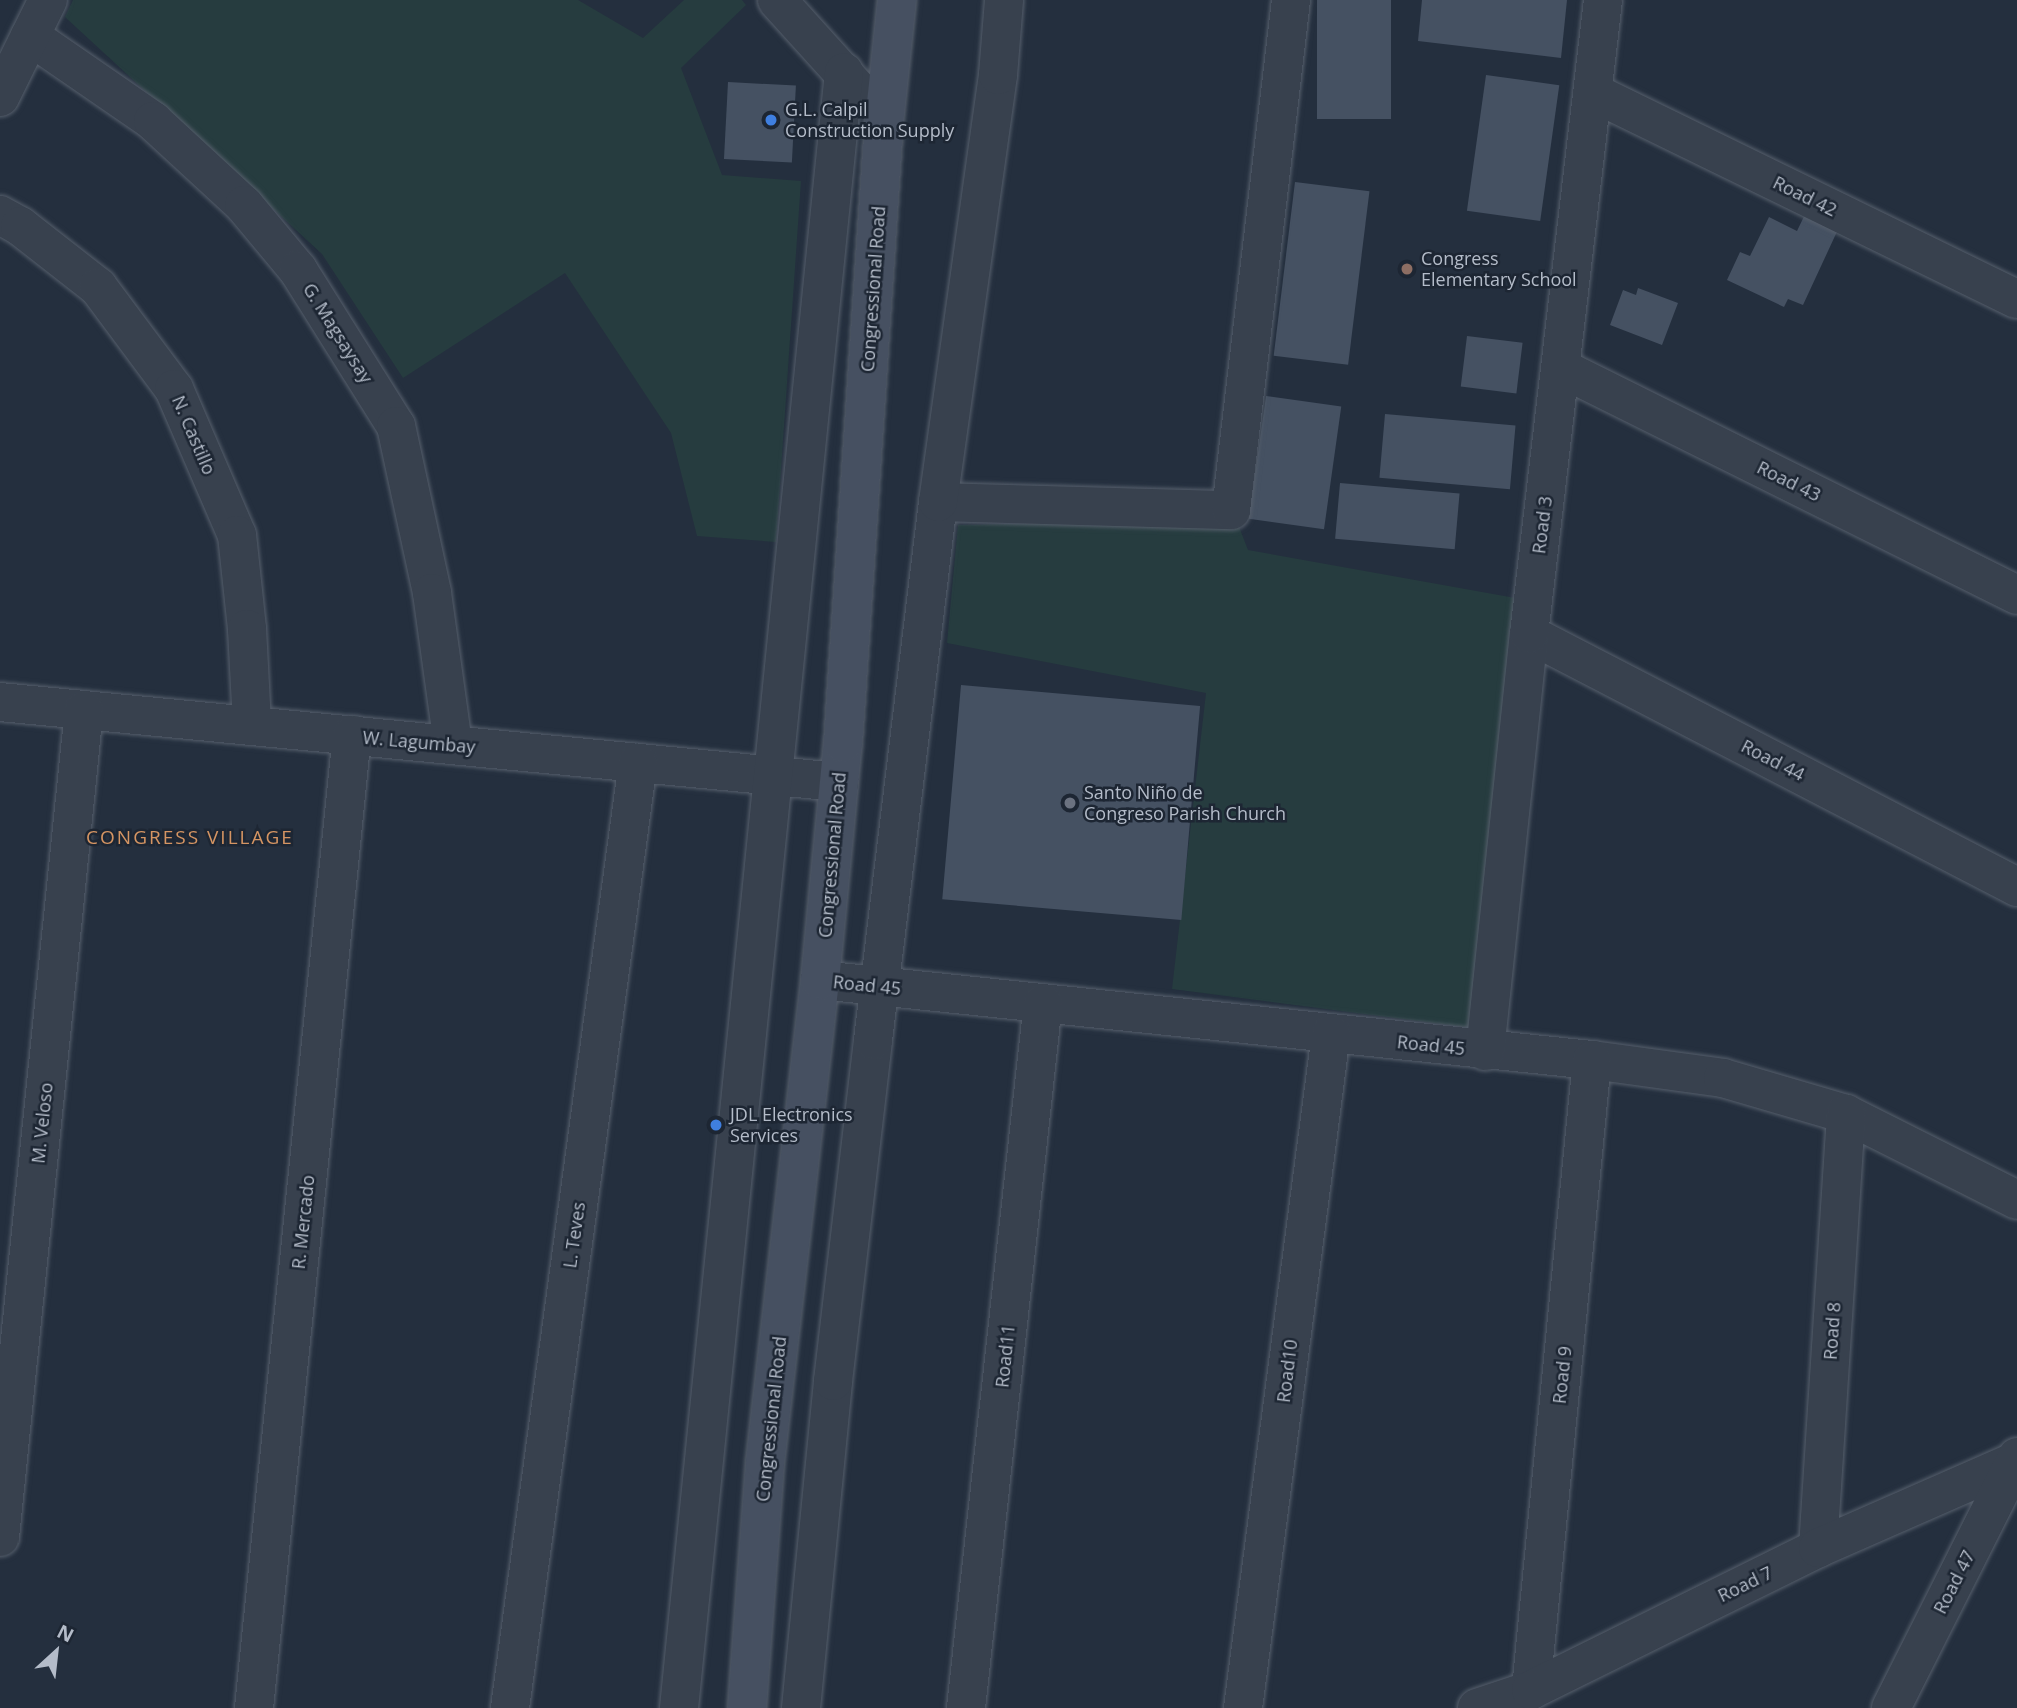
<!DOCTYPE html>
<html>
<head>
<meta charset="utf-8">
<style>
  body { margin:0 }
  #map { position:relative; width:2017px; height:1708px; overflow:hidden; background:#242f3e; font-family:"Open Sans",sans-serif }
  div>[style] { position:absolute }
  [style*='--x'] { left:calc(var(--x)*1px); top:calc(var(--y)*1px); width:calc(var(--w)*1px); rotate:calc(var(--a)*1deg) }
  .green>* { inset:0; background:#263c3f }
  .building>* { inset:0; background:#455162; transform-origin:0 0 }
  .roads { filter:drop-shadow(0 0 2px #565f6c) drop-shadow(0 0 2px #565f6c) }
  .street>* { height:38px; margin:-19px; padding:0 19px; transform-origin:19px; border-radius:19px; background:#38414e }
  .secondary>* { height:38px; margin:-19px; padding:0 19px; transform-origin:19px; border-radius:19px; background:#465061 }
  .dots>* { width:19px; height:19px; translate:-50% -50%; box-sizing:border-box; border:4px solid #1d2633; border-radius:50% }
  span { translate:-50% -50%; white-space:nowrap; text-align:center; line-height:1.15; -webkit-text-stroke:5px #1d2633; paint-order:stroke }
  .poi-label { font-size:18px; color:#b4bcc9 }
  .left { translate:0 -50%; text-align:left }
  .street-label { font-size:18px; color:#b4bcc9 }
  .neighbourhood-label { font-size:19px; color:#d59563; letter-spacing:2px }
  .north { position:absolute; left:21px; top:1617px; width:70px; height:70px; -webkit-text-stroke:5px #1d2633; paint-order:stroke; rotate:27deg; font-size:19px; font-weight:700; line-height:28px; text-align:center; color:#b4bcc9 }
  .north::after { content:''; display:block; margin:auto; width:24px; height:32px; background:#b4bcc9; clip-path:polygon(50% 0,100% 100%,50% 72%,0 100%) }
</style>
</head>
<body>
<div id="map">
  <div class="green">
    <div style="clip-path:polygon(73px 0,578px 0,643px 38px,684px 0,742px 0,746px 5px,681px 68px,722px 175px,801px 181px,776px 542px,697px 536px,671px 433px,565px 273px,403px 378px,322px 254px,65px 17px)"></div>
    <div style="clip-path:polygon(1236px 519px,1248px 550px,1521px 599px,1472px 1028px,1172px 989px,1206px 693px,947px 643px,958px 525px)"></div>
  </div>
  <div class="building">
    <div style="left:1317px;top:0;width:74px;height:119px"></div>
    <div style="clip-path:polygon(1422px 0,1567px 0,1561px 58px,1418px 41px)"></div>
    <div style="left:1486px;top:75px;width:74px;height:137px;rotate:8deg"></div>
    <div style="left:728px;top:82px;width:68px;height:77px;rotate:3deg"></div>
    <div style="left:1295px;top:182px;width:75px;height:175px;rotate:7deg"></div>
    <div style="clip-path:polygon(1808px 208px,1841px 223px,1803px 305px,1788px 299px,1784px 307px,1727px 280px,1740px 252px,1750px 256px,1769px 217px,1797px 231px)"></div>
    <div style="clip-path:polygon(1638px 288px,1678px 303px,1662px 345px,1610px 325px,1623px 290px,1636px 295px)"></div>
    <div style="left:1467px;top:336px;width:56px;height:51px;rotate:7deg"></div>
    <div style="left:1266px;top:396px;width:76px;height:124px;rotate:8deg"></div>
    <div style="left:1385px;top:414px;width:131px;height:64px;rotate:5deg"></div>
    <div style="left:1340px;top:483px;width:120px;height:56px;rotate:5deg"></div>
    <div style="left:961px;top:685px;width:240px;height:215px;rotate:5deg"></div>
  </div>
  <div class="roads">
    <div class="street">
      <div style="--x:777;--y:0;--w:124;--a:47.9"></div>
      <div style="--x:30;--y:36;--w:150;--a:34.6"></div>
      <div style="--x:153;--y:121;--w:124;--a:42.7"></div>
      <div style="--x:244;--y:205;--w:85;--a:50.3"></div>
      <div style="--x:298;--y:270;--w:184;--a:57.9"></div>
      <div style="--x:396;--y:426;--w:171;--a:77.8"></div>
      <div style="--x:432;--y:593;--w:153;--a:82.1"></div>
      <div style="--x:1594;--y:93;--w:470;--a:26"></div>
      <div style="--x:0;--y:97;--w:108;--a:-63.7"></div>
      <div style="--x:0;--y:215;--w:23;--a:29"></div>
      <div style="--x:20;--y:226;--w:99;--a:38"></div>
      <div style="--x:98;--y:287;--w:127;--a:53.3"></div>
      <div style="--x:174;--y:389;--w:159;--a:66.7"></div>
      <div style="--x:237;--y:535;--w:95;--a:83.9"></div>
      <div style="--x:247;--y:629;--w:96;--a:87"></div>
      <div style="--x:1561;--y:368;--w:509;--a:26.46"></div>
      <div style="--x:938;--y:502;--w:293;--a:1.6"></div>
      <div style="--x:1231;--y:510;--w:514;--a:-83.29"></div>
      <div style="--x:1529;--y:634;--w:550;--a:27.4"></div>
      <div style="--x:0;--y:702;--w:843;--a:5.45"></div>
      <div style="--x:820;--y:980;--w:776;--a:5.92"></div>
      <div style="--x:1592;--y:1060;--w:132;--a:7.8"></div>
      <div style="--x:1723;--y:1078;--w:128;--a:16.3"></div>
      <div style="--x:1846;--y:1114;--w:191;--a:26.7"></div>
      <div style="--x:1485;--y:1051;--w:419;--a:-84"></div>
      <div style="--x:1529;--y:634;--w:638;--a:-83.34"></div>
      <div style="--x:0;--y:1537;--w:831;--a:-84.2"></div>
      <div style="--x:1818;--y:1548;--w:435;--a:-86.3"></div>
      <div style="--x:1531;--y:1690;--w:633;--a:-84.47"></div>
      <div style="--x:254;--y:1708;--w:978;--a:-84.25"></div>
      <div style="--x:510;--y:1708;--w:954;--a:-82.29"></div>
      <div style="--x:679;--y:1708;--w:1644;--a:-84.24"></div>
      <div style="--x:801;--y:1708;--w:329;--a:-84.4"></div>
      <div style="--x:833;--y:1381;--w:343;--a:-83.3"></div>
      <div style="--x:873;--y:1040;--w:542;--a:-83.11"></div>
      <div style="--x:938;--y:502;--w:431;--a:-82"></div>
      <div style="--x:998;--y:75;--w:75;--a:-85.4"></div>
      <div style="--x:966;--y:1708;--w:709;--a:-83.77"></div>
      <div style="--x:1243;--y:1708;--w:680;--a:-82.56"></div>
      <div style="--x:1477;--y:1708;--w:57;--a:-18.4"></div>
      <div style="--x:1531;--y:1690;--w:320;--a:-26.3"></div>
      <div style="--x:1818;--y:1548;--w:214;--a:-23.7"></div>
      <div style="--x:1891;--y:1708;--w:281;--a:-63.3"></div>
    </div>
    <div class="secondary">
      <div style="--x:747;--y:1708;--w:246;--a:-85.8"></div>
      <div style="--x:765;--y:1463;--w:486;--a:-83.5"></div>
      <div style="--x:820;--y:980;--w:238;--a:-84.5"></div>
      <div style="--x:843;--y:743;--w:621;--a:-86.22"></div>
      <div style="--x:884;--y:123;--w:124;--a:-84"></div>
    </div>
  </div>
  <div class="dots">
    <div style="left:771px;top:120px;background:#3f7fe0"></div>
    <div style="left:1407px;top:269px;background:#8d6e63"></div>
    <div style="left:1070px;top:803px;background:#6b7280"></div>
    <div style="left:716px;top:1125px;background:#3f7fe0"></div>
  </div>
  <div class="poi-label">
    <span class="left" style="left:785px;top:120px">G.L. Calpil<br>Construction Supply</span>
    <span class="left" style="left:1421px;top:269px">Congress<br>Elementary School</span>
    <span class="left" style="left:1084px;top:803px">Santo Niño de<br>Congreso Parish Church</span>
    <span class="left" style="left:730px;top:1125px">JDL Electronics<br>Services</span>
  </div>
  <div class="street-label">
    <span style="left:1805px;top:196px;rotate:26deg">Road 42</span>
    <span style="left:873px;top:289px;rotate:-86deg">Congressional Road</span>
    <span style="left:338px;top:333px;rotate:58deg">G. Magsaysay</span>
    <span style="left:194px;top:435px;rotate:67deg">N. Castillo</span>
    <span style="left:1789px;top:481px;rotate:26deg">Road 43</span>
    <span style="left:1542px;top:525px;rotate:-83deg">Road 3</span>
    <span style="left:419px;top:742px;rotate:5deg">W. Lagumbay</span>
    <span style="left:1773px;top:760px;rotate:27deg">Road 44</span>
    <span style="left:832px;top:855px;rotate:-85deg">Congressional Road</span>
    <span style="left:867px;top:985px;rotate:6deg">Road 45</span>
    <span style="left:1431px;top:1045px;rotate:6deg">Road 45</span>
    <span style="left:42px;top:1123px;rotate:-84deg">M. Veloso</span>
    <span style="left:303px;top:1222px;rotate:-84deg">R. Mercado</span>
    <span style="left:574px;top:1235px;rotate:-82deg">L. Teves</span>
    <span style="left:1832px;top:1331px;rotate:-86deg">Road 8</span>
    <span style="left:1005px;top:1356px;rotate:-84deg">Road11</span>
    <span style="left:1287px;top:1371px;rotate:-83deg">Road10</span>
    <span style="left:1562px;top:1375px;rotate:-84deg">Road 9</span>
    <span style="left:771px;top:1419px;rotate:-84deg">Congressional Road</span>
    <span style="left:1954px;top:1582px;rotate:-63deg">Road 47</span>
    <span style="left:1745px;top:1584px;rotate:-26deg">Road 7</span>
  </div>
  <div class="neighbourhood-label">
    <span style="left:190px;top:838px">CONGRESS VILLAGE</span>
  </div>
  <div class="north">N</div>
</div>
</body>
</html>
